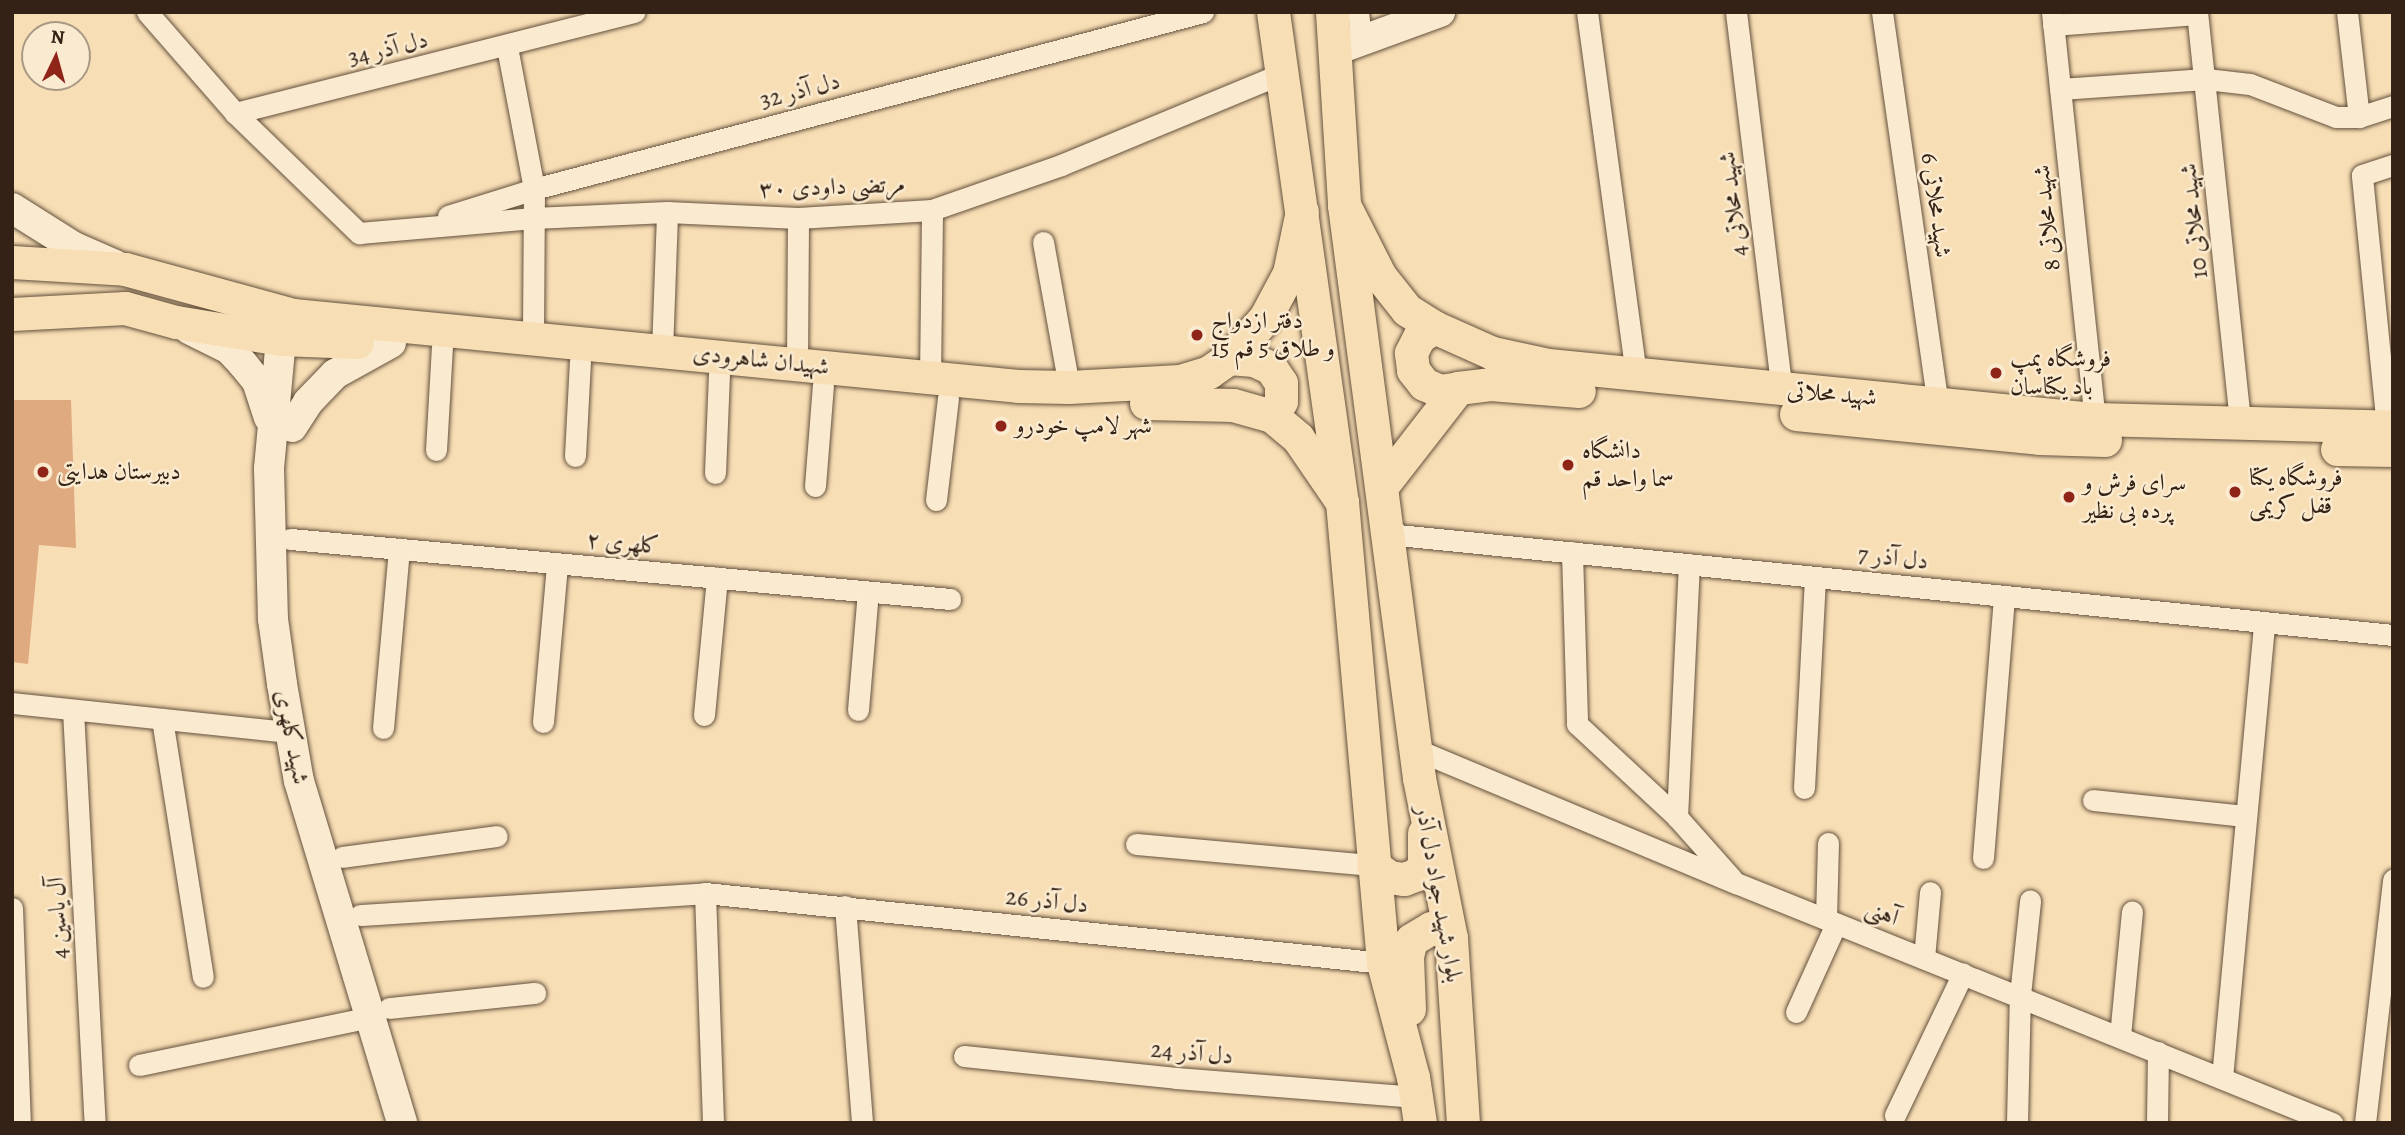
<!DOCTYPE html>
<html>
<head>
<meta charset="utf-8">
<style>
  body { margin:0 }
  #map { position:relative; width:2405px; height:1135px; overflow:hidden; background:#f8deb5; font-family:Alegreya,Amiri,serif }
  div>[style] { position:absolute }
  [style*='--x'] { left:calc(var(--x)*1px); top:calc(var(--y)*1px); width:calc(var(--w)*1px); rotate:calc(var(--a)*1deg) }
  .building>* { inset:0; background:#e0aa81 }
  .roads { filter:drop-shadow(0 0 2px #64513d) drop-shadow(0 0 2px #64513d) }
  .street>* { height:21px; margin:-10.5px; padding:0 10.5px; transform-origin:10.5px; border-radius:10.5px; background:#faeacf }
  .secondary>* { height:30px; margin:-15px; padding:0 15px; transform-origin:15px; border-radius:15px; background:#faeacf }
  .primary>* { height:33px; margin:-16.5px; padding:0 16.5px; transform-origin:16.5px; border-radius:16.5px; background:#f8deb5 }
  .dots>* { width:19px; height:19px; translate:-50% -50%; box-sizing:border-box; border:4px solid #faeacf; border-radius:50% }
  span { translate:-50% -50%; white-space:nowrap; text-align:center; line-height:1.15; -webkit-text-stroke:5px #faeacf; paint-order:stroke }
  .street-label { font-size:24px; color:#332215 }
  .poi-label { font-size:24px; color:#332215 }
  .left { translate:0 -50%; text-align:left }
  .frame { position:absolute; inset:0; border:14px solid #332215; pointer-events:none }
  .north { position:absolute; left:21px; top:21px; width:70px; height:70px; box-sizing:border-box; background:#faeacf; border:2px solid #aa9a85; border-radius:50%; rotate:5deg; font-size:19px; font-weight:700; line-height:28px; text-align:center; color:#332215 }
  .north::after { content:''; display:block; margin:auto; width:24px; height:32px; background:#8f2418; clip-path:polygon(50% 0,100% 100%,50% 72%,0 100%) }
</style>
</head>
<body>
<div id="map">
  <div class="building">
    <div style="clip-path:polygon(12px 400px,71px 400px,76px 548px,39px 545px,28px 664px,12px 662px)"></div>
  </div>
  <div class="roads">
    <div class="street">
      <div style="--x:147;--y:12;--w:134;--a:48.9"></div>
      <div style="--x:235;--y:113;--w:173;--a:44.1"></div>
      <div style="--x:359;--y:233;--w:175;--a:-4.9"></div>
      <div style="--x:533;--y:218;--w:134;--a:-2.6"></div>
      <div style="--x:667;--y:212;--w:131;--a:2.6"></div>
      <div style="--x:798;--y:218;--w:134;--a:-3.4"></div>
      <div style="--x:932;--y:210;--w:137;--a:-19.2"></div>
      <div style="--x:1061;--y:165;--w:238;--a:-22.5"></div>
      <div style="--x:1358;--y:12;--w:17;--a:83"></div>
      <div style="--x:1360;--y:29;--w:17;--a:21"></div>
      <div style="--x:1587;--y:12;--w:366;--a:82.3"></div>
      <div style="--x:1736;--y:12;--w:381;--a:83.1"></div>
      <div style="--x:1882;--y:12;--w:396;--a:81.9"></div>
      <div style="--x:2052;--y:12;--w:409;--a:84"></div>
      <div style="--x:2197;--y:12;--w:414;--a:84"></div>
      <div style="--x:2347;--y:12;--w:106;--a:83.5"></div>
      <div style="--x:2053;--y:25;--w:144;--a:-4.4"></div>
      <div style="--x:507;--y:47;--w:145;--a:79.2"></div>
      <div style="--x:534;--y:189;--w:149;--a:90.4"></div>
      <div style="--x:2060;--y:89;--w:146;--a:-3.9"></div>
      <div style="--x:2206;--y:79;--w:44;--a:6.5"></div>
      <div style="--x:2250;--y:84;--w:92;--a:21"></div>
      <div style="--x:2336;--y:117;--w:23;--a:0"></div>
      <div style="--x:2359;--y:117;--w:36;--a:-18"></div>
      <div style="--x:235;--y:113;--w:412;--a:-14.2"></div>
      <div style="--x:448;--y:216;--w:90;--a:-17.4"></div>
      <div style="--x:534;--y:189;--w:692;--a:-14.82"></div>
      <div style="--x:1043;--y:242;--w:147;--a:79.8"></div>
      <div style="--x:662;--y:351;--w:139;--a:-87.9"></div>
      <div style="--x:797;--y:363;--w:145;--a:-89.6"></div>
      <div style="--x:930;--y:378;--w:168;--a:-89.3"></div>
      <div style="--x:2387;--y:427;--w:253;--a:-95.7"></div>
      <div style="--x:2362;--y:175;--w:33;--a:-18"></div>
      <div style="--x:436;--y:450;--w:103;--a:-86.7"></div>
      <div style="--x:575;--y:456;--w:95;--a:-87"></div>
      <div style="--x:715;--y:473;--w:99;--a:-87.7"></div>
      <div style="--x:815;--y:486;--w:101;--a:-85.5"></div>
      <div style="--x:936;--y:500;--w:103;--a:-83.3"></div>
      <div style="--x:1388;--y:534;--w:1010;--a:5.74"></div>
      <div style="--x:290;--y:539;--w:663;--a:5.19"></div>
      <div style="--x:1572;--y:552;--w:172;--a:88.3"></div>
      <div style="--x:1577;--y:724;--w:137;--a:42.9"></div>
      <div style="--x:1677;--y:817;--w:83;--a:48.4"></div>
      <div style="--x:12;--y:703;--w:280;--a:6"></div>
      <div style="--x:73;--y:710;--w:414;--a:87"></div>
      <div style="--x:858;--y:710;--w:118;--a:-85.2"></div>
      <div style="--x:704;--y:715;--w:138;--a:-84.6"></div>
      <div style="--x:162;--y:719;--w:261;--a:81"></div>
      <div style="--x:543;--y:722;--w:159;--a:-84.9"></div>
      <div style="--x:383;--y:728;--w:180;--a:-84.9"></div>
      <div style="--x:1415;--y:749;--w:348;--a:22.7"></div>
      <div style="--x:1736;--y:883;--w:643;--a:21.93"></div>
      <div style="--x:1804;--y:788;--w:211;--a:-87"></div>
      <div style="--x:2093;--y:800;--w:154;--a:6"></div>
      <div style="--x:1677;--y:817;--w:253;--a:-87.3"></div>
      <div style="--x:1136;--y:844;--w:238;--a:5.1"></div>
      <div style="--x:342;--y:857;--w:156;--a:-7.7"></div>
      <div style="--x:1983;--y:858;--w:263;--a:-85.4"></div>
      <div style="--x:705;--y:893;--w:230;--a:88"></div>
      <div style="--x:845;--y:906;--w:218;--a:85.5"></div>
      <div style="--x:12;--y:908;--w:215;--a:87.9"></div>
      <div style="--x:360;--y:915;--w:346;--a:-3.6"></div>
      <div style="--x:705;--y:893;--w:682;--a:5.89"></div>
      <div style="--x:1826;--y:919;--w:76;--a:-88.5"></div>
      <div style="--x:1924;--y:958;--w:66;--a:-84.8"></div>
      <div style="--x:389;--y:1008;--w:147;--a:-5.9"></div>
      <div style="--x:1796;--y:1012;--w:97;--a:-65.6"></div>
      <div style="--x:2120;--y:1036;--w:125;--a:-84.5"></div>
      <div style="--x:964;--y:1056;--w:213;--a:5.9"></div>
      <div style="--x:1176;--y:1078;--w:241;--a:4.5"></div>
      <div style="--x:139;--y:1065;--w:236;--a:-11.7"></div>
      <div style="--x:2222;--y:1078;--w:458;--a:-84.7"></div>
      <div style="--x:1895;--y:1115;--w:157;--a:-64.4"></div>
      <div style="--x:2017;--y:1123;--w:128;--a:-88.7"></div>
      <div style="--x:2020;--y:995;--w:95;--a:-83.9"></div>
      <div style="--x:2157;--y:1123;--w:71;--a:-89.2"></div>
      <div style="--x:2365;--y:1123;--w:245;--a:-83.4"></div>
    </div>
    <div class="secondary">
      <div style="--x:1336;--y:50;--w:111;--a:-20.1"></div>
      <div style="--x:12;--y:208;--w:73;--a:32.2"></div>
      <div style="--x:74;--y:247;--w:45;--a:23.7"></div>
      <div style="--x:189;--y:329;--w:45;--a:26.6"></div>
      <div style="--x:229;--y:349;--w:21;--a:47"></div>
      <div style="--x:243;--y:364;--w:22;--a:51"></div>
      <div style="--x:257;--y:381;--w:38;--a:72"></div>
      <div style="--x:281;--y:339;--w:130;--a:95.3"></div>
      <div style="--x:269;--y:468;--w:151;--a:88.5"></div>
      <div style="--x:273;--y:619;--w:66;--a:82.1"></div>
      <div style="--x:282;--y:684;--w:98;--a:80.1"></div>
      <div style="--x:299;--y:781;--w:357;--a:73.2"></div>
      <div style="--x:292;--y:427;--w:30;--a:-57"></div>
      <div style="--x:308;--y:402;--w:39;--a:-46"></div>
      <div style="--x:335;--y:374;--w:64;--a:-29"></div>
    </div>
    <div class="primary">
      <div style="--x:1273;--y:12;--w:495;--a:82"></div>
      <div style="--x:1342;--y:502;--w:463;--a:84.9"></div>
      <div style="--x:1383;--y:963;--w:118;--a:75.3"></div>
      <div style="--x:1413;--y:1077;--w:47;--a:81.3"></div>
      <div style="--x:1332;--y:12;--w:193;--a:86.4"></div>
      <div style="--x:1344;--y:205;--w:578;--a:82.54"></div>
      <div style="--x:1419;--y:778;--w:163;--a:78.7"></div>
      <div style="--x:1451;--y:938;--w:185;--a:86.3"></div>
      <div style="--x:1344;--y:205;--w:80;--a:63.1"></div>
      <div style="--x:1380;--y:276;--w:43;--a:51.5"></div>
      <div style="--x:1407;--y:310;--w:32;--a:32"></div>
      <div style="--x:1434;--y:327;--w:64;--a:24.1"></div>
      <div style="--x:1492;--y:353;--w:57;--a:12.1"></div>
      <div style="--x:1548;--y:365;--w:550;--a:5.64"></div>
      <div style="--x:2095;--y:419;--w:298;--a:1.5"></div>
      <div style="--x:12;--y:262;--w:113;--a:3.5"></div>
      <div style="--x:125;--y:269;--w:174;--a:15.3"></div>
      <div style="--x:293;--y:315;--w:728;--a:5.59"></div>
      <div style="--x:1018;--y:386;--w:51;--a:1.1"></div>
      <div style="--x:1069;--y:387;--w:111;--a:-3.1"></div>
      <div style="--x:1180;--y:381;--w:30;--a:-17"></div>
      <div style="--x:1209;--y:372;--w:24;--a:-35"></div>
      <div style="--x:1229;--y:358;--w:54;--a:-48"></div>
      <div style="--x:1265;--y:318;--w:51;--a:-61.9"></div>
      <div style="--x:1289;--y:273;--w:63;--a:-78.2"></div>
      <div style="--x:12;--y:314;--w:113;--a:-3"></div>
      <div style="--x:125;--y:308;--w:53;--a:15.4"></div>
      <div style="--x:176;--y:322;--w:106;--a:9.2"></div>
      <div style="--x:281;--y:339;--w:76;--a:2.3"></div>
      <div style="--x:1434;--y:327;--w:18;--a:146"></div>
      <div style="--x:1419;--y:337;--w:18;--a:117"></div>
      <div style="--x:1411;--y:353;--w:17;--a:83"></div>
      <div style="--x:1413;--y:370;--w:18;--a:52"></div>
      <div style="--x:1424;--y:384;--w:17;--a:24"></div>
      <div style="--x:1440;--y:391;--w:18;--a:-9"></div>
      <div style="--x:1229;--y:358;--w:25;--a:5"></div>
      <div style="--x:1254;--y:360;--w:19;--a:25"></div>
      <div style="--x:1271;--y:368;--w:18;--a:56"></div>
      <div style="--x:1281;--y:383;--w:18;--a:90"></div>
      <div style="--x:1281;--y:401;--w:17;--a:121"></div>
      <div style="--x:1146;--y:403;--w:87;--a:1.3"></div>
      <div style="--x:1233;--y:405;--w:41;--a:15.8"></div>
      <div style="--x:1272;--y:416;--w:34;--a:40"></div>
      <div style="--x:1298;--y:438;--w:78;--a:55.5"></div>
      <div style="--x:1796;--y:414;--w:244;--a:5.6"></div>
      <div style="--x:2039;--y:438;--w:66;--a:1.7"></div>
      <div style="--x:2337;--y:449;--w:56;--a:1"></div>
      <div style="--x:1382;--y:486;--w:124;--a:-52.2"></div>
      <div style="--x:1458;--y:388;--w:32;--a:-7"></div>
      <div style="--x:1490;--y:384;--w:89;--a:4.5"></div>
      <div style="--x:1373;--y:865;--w:20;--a:37"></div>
      <div style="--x:1389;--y:877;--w:15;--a:8"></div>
      <div style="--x:1404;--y:879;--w:15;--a:-20"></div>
      <div style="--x:1418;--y:874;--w:13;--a:-61"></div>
      <div style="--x:1424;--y:863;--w:30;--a:-90"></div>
      <div style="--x:1409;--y:1009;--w:53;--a:-92.2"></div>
      <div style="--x:1407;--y:956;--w:16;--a:-76"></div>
      <div style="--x:1411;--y:940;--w:23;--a:-31"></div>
      <div style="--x:1431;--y:928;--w:11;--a:10"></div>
      <div style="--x:1442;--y:930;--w:12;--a:42"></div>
    </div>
  </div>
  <div class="dots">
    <div style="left:1197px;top:335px;background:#8f2418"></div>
    <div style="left:1996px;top:373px;background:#8f2418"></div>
    <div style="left:1001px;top:426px;background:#8f2418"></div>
    <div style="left:1568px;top:465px;background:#8f2418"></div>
    <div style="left:43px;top:472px;background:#8f2418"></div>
    <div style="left:2235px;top:492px;background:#8f2418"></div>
    <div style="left:2069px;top:497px;background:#8f2418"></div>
  </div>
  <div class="street-label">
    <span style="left:388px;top:49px;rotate:-14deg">دل آذر 34</span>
    <span style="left:800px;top:91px;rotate:-15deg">دل آذر 32</span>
    <span style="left:832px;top:187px;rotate:-2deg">۳۰ مرتضی داودی</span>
    <span style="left:1733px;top:204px;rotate:-97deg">شهید محلاتی 4</span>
    <span style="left:1936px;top:205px;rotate:82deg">شهید محلاتی 6</span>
    <span style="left:2047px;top:218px;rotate:-96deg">شهید محلاتی 8</span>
    <span style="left:2194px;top:221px;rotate:-96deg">شهید محلاتی 10</span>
    <span style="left:761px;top:360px;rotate:6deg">شهیدان شاهرودی</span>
    <span style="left:1832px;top:394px;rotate:5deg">شهید محلاتی</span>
    <span style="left:623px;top:543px;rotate:5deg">کلهری ۲</span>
    <span style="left:1893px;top:558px;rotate:6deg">دل آذر 7</span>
    <span style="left:292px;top:737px;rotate:79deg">شهید کلهری</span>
    <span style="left:1439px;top:894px;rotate:80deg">بلوار شهید جواد دل آذر</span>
    <span style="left:1047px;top:901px;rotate:6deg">دل آذر 26</span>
    <span style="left:1882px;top:913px;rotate:21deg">آهنی</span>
    <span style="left:58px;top:918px;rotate:-93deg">آل یاسین 4</span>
    <span style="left:1192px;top:1053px;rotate:5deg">دل آذر 24</span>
  </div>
  <div class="poi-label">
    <span class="left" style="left:1211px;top:335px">دفتر ازدواج<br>15 و طلاق 5 قم</span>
    <span class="left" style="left:2010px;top:373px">فروشگاه پمپ<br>باد یکتاسان</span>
    <span class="left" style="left:1015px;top:426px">شهر لامپ خودرو</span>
    <span class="left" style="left:1582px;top:465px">دانشگاه<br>سما واحد قم</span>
    <span class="left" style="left:57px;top:472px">دبیرستان هدایتی</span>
    <span class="left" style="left:2249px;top:492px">فروشگاه یکتا<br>قفل کریمی</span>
    <span class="left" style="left:2083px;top:497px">سرای فرش و<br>پرده بی نظیر</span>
  </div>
  <div class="frame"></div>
  <div class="north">N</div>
</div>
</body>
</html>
